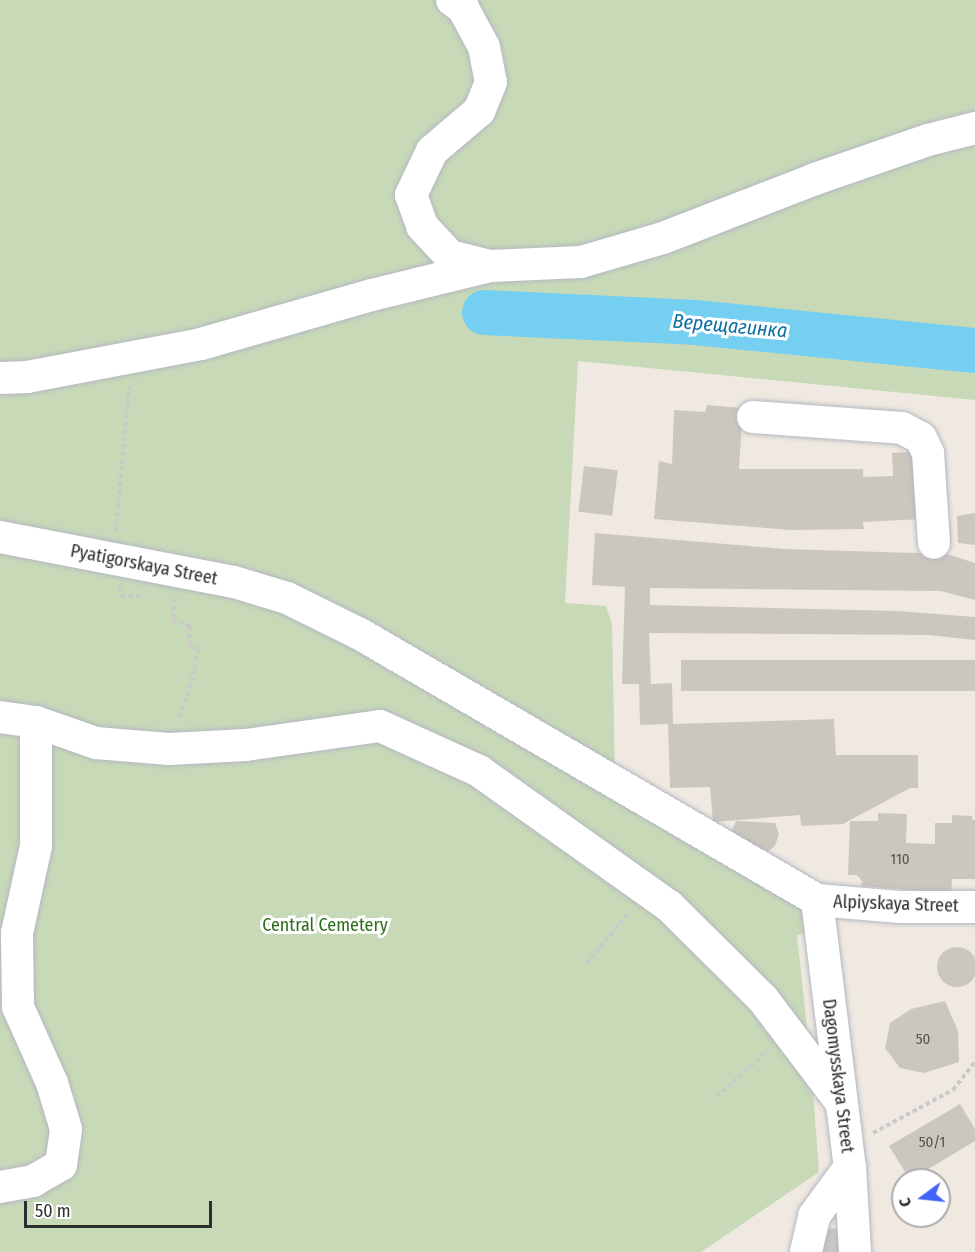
<!DOCTYPE html>
<html>
<head>
<meta charset="utf-8">
<style>
  body { margin:0 }
  #map { position:relative; width:975px; height:1252px; overflow:hidden; background:#efe9e1; font-family:"Fira Sans Condensed",sans-serif }
  div>[style] { position:absolute }
  [style*='--x'] { left:calc(var(--x)*1px); top:calc(var(--y)*1px); width:calc(var(--w)*1px); rotate:calc(var(--a)*1deg) }
  .cemetery>* { inset:0; background:#c8d9b8 }
  .river>* { height:45px; margin:-22.5px; padding:0 22.5px; transform-origin:22.5px; border-radius:22.5px; background:#75cff0 }
  .building>* { inset:0; background:#cbc7bf; transform-origin:0 0 }
  .round { border-radius:50% }
  .path>* { height:4px; margin-top:-2px; transform-origin:0; background:repeating-linear-gradient(90deg,#c9c9c9 0 4.5px,transparent 0 7.5px) }
  .roads { filter:drop-shadow(0 0 2px #b4b7c1) drop-shadow(0 0 2px #b4b7c1) }
  .minor>* { height:32px; margin:-16px; padding:0 16px; transform-origin:16px; border-radius:16px; background:#fff }
  span { translate:-50% -50%; white-space:nowrap; text-align:center; line-height:1.15; -webkit-text-stroke:6px #fff; paint-order:stroke }
  .number-label { font-size:15px; color:#555452 }
  .number-label span { -webkit-text-stroke-width:0 }
  .street-label { font-size:18px; color:#2e2e2e }
  .park-label { font-size:18px; color:#2c6e1b }
  .water-label { font-size:20px; color:#0d6fa3; font-style:italic }
  .north { position:absolute; left:891px; top:1168px; width:60px; height:60px; box-sizing:border-box; background:#fff; border:2px solid #ababab; border-radius:50%; rotate:255deg; font-size:16px; font-weight:700; line-height:24px; text-align:center; color:#2e2e2e }
  .north::after { content:''; display:block; margin:auto; width:21px; height:27px; background:#4264fb; clip-path:polygon(50% 0,100% 100%,50% 72%,0 100%) }
  .scale { position:absolute; left:24px; top:1201px; width:188px; height:27px; box-sizing:border-box; border:3px solid #2e2e2e; border-top:0; padding-left:8px; font-size:18px; line-height:21px; white-space:nowrap; color:#2e2e2e; -webkit-text-stroke:4px #fff; paint-order:stroke }
</style>
</head>
<body>
<div id="map">
  <div class="cemetery">
    <div style="clip-path:polygon(0 0,975px 0,975px 400px,578px 361px,565px 603px,606px 606px,612px 624px,615px 777px,832px 927px,797px 935px,811px 1064px,819px 1172px,701px 1252px,0 1252px)"></div>
  </div>
  <div class="river">
    <div style="--x:484;--y:312;--w:210;--a:2.7"></div>
    <div style="--x:694;--y:322;--w:282;--a:5.7"></div>
  </div>
  <div class="building">
    <div style="clip-path:polygon(707px 405px,743px 408px,739px 469px,863px 469px,863px 477px,893px 476px,892px 453px,919px 451px,922px 519px,863px 522px,864px 529px,791px 530px,654px 519px,659px 461px,672px 464px,674px 410px,705px 412px)"></div>
    <div style="left:584px;top:466px;width:34px;height:46px;rotate:7deg"></div>
    <div style="clip-path:polygon(975px 513px,975px 545px,958px 543px,957px 516px)"></div>
    <div style="clip-path:polygon(595px 533px,785px 549px,947px 554px,975px 563px,975px 600px,941px 591px,650px 588px,650px 605px,898px 611px,975px 617px,975px 640px,928px 635px,649px 633px,651px 684px,672px 683px,673px 724px,834px 719px,836px 755px,918px 755px,918px 788px,910px 788px,843px 824px,801px 826px,800px 815px,713px 822px,710px 787px,670px 788px,668px 724px,640px 725px,639px 684px,622px 684px,625px 587px,592px 585px)"></div>
    <div style="left:975px;top:660px;width:31px;height:294px;rotate:90deg"></div>
    <div style="clip-path:polygon(878px 813px,907px 814px,906px 843px,935px 844px,935px 823px,952px 823px,952px 815px,972px 816px,972px 820px,975px 820px,975px 879px,952px 879px,951px 893px,861px 886px,862px 881px,857px 875px,848px 875px,850px 821px,878px 821px)"></div>
    <div style="clip-path:polygon(736px 821px,775px 823px,779px 834px,775px 846px,764px 854px,736px 841px,732px 830px)"></div>
    <div class="round" style="left:937px;top:947px;width:40px;height:40px"></div>
    <div style="clip-path:polygon(945px 1001px,958px 1031px,959px 1062px,924px 1073px,900px 1068px,885px 1048px,890px 1023px,911px 1009px)"></div>
    <div style="clip-path:polygon(960px 1104px,975px 1129px,975px 1141px,910px 1180px,889px 1146px)"></div>
    <div style="left:846px;top:1228px;width:24px;height:27px;rotate:88deg"></div>
  </div>
  <div class="path">
    <div style="--x:116;--y:531;--w:146;--a:-84.9"></div>
    <div style="--x:120;--y:587;--w:10;--a:84"></div>
    <div style="--x:121;--y:597;--w:24;--a:-5"></div>
    <div style="--x:176;--y:598;--w:22;--a:100"></div>
    <div style="--x:172;--y:620;--w:19;--a:18"></div>
    <div style="--x:190;--y:626;--w:20;--a:93"></div>
    <div style="--x:189;--y:646;--w:9;--a:18"></div>
    <div style="--x:198;--y:649;--w:21;--a:98"></div>
    <div style="--x:195;--y:670;--w:52;--a:107.7"></div>
    <div style="--x:586;--y:964;--w:68;--a:-49.8"></div>
    <div style="--x:717;--y:1097;--w:68;--a:-42.6"></div>
    <div style="--x:873;--y:1133;--w:91;--a:-28.3"></div>
    <div style="--x:953;--y:1090;--w:36;--a:-52"></div>
  </div>
  <div class="roads">
    <div class="minor">
      <div style="--x:452;--y:0;--w:14;--a:36"></div>
      <div style="--x:463;--y:8;--w:44;--a:61.7"></div>
      <div style="--x:484;--y:47;--w:36;--a:79"></div>
      <div style="--x:491;--y:82;--w:31;--a:112"></div>
      <div style="--x:479;--y:111;--w:62;--a:139.6"></div>
      <div style="--x:432;--y:151;--w:49;--a:115.5"></div>
      <div style="--x:411;--y:195;--w:33;--a:70"></div>
      <div style="--x:422;--y:226;--w:41;--a:47"></div>
      <div style="--x:450;--y:256;--w:37;--a:14"></div>
      <div style="--x:0;--y:378;--w:27;--a:-2"></div>
      <div style="--x:27;--y:377;--w:177;--a:-10.7"></div>
      <div style="--x:201;--y:344;--w:178;--a:-16"></div>
      <div style="--x:372;--y:295;--w:122;--a:-13.8"></div>
      <div style="--x:490;--y:266;--w:91;--a:-2.5"></div>
      <div style="--x:581;--y:262;--w:85;--a:-16.3"></div>
      <div style="--x:663;--y:238;--w:163;--a:-21.2"></div>
      <div style="--x:815;--y:179;--w:120;--a:-19"></div>
      <div style="--x:928;--y:140;--w:49;--a:-14.3"></div>
      <div style="--x:753;--y:417;--w:149;--a:4.2"></div>
      <div style="--x:902;--y:428;--w:21;--a:28"></div>
      <div style="--x:921;--y:438;--w:17;--a:65"></div>
      <div style="--x:928;--y:453;--w:90;--a:86.2"></div>
      <div style="--x:0;--y:537;--w:238;--a:10.9"></div>
      <div style="--x:234;--y:582;--w:55;--a:16.8"></div>
      <div style="--x:287;--y:598;--w:81;--a:26.3"></div>
      <div style="--x:360;--y:634;--w:529;--a:30.2"></div>
      <div style="--x:817;--y:900;--w:83;--a:4.8"></div>
      <div style="--x:900;--y:907;--w:75;--a:0"></div>
      <div style="--x:0;--y:717;--w:36;--a:8"></div>
      <div style="--x:817;--y:900;--w:269;--a:83"></div>
      <div style="--x:850;--y:1167;--w:85;--a:86.6"></div>
      <div style="--x:0;--y:1187;--w:34;--a:-10"></div>
      <div style="--x:33;--y:1181;--w:32;--a:-30"></div>
      <div style="--x:61;--y:1165;--w:36;--a:-82"></div>
      <div style="--x:66;--y:1129;--w:48;--a:-106.9"></div>
      <div style="--x:52;--y:1083;--w:83;--a:-114.1"></div>
      <div style="--x:18;--y:1007;--w:74;--a:-90.8"></div>
      <div style="--x:17;--y:933;--w:89;--a:-77.7"></div>
      <div style="--x:36;--y:846;--w:124;--a:-90"></div>
      <div style="--x:36;--y:722;--w:64;--a:19.3"></div>
      <div style="--x:96;--y:743;--w:73;--a:4.7"></div>
      <div style="--x:169;--y:749;--w:77;--a:-3"></div>
      <div style="--x:246;--y:745;--w:135;--a:-8.1"></div>
      <div style="--x:380;--y:726;--w:109;--a:24.4"></div>
      <div style="--x:479;--y:771;--w:233;--a:35.4"></div>
      <div style="--x:669;--y:906;--w:132;--a:44.7"></div>
      <div style="--x:763;--y:999;--w:129;--a:52.9"></div>
      <div style="--x:806;--y:1252;--w:37;--a:-77"></div>
      <div style="--x:814;--y:1216;--w:61;--a:-53.7"></div>
    </div>
  </div>
  <div class="number-label">
    <span style="left:900px;top:860px">110</span>
    <span style="left:923px;top:1040px">50</span>
    <span style="left:932px;top:1143px">50/1</span>
  </div>
  <div class="street-label">
    <span style="left:144px;top:565px;rotate:11deg">Pyatigorskaya Street</span>
    <span style="left:896px;top:904px;rotate:2deg">Alpiyskaya Street</span>
    <span style="left:838px;top:1076px;rotate:83deg">Dagomysskaya Street</span>
  </div>
  <div class="park-label">
    <span style="left:325px;top:925px">Central Cemetery</span>
  </div>
  <div class="water-label">
    <span style="left:730px;top:326px;rotate:5deg">Верещагинка</span>
  </div>
  <div class="north">С</div>
  <div class="scale">50 m</div>
</div>
</body>
</html>
